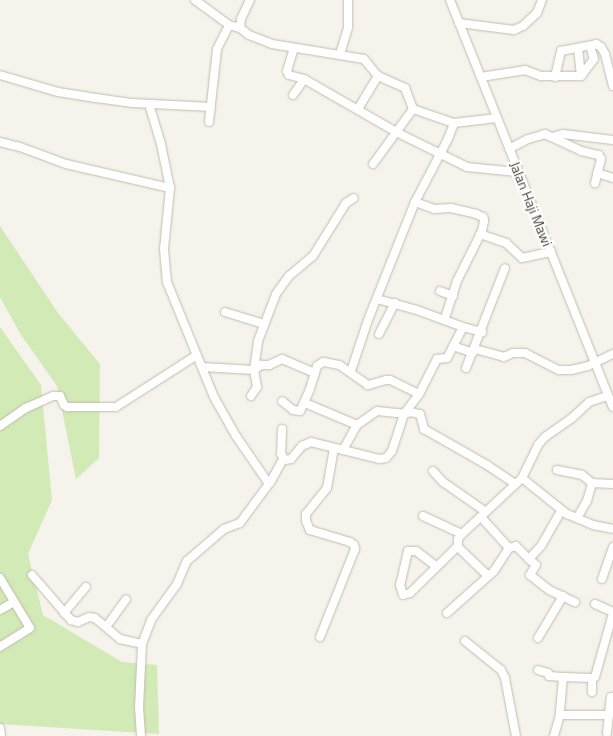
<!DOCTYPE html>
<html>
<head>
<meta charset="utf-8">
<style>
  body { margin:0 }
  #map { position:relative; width:613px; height:736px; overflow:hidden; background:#f6f3ec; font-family:"Titillium Web",sans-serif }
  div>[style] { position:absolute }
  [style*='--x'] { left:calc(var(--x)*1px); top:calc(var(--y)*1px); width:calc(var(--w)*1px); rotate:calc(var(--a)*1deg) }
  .green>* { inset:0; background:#d2eab5 }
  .roads { filter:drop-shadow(0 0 1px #c2bbae) drop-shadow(0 0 1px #c2bbae) }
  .minor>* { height:8px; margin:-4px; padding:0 4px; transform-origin:4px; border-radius:4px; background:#fff }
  span { translate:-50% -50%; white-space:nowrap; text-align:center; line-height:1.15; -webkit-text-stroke:4.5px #fff; paint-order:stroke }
  .street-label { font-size:14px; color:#4b4439 }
</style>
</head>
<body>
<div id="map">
  <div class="green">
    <div style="clip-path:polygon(0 226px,58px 313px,100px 364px,99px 458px,76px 479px,57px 386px,21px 335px,0 297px)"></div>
    <div style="clip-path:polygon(0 327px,41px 385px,52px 500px,28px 554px,43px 615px,122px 662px,157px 665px,159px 734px,0 724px)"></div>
  </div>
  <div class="roads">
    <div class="minor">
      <div style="--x:195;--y:0;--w:42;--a:36.3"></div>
      <div style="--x:229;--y:25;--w:11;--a:15"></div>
      <div style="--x:240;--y:28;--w:11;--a:38"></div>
      <div style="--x:249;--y:35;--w:25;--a:21"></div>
      <div style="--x:272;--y:44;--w:93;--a:9.3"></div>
      <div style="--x:364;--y:59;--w:22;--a:51"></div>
      <div style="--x:378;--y:76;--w:30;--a:24"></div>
      <div style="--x:405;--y:88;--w:22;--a:69"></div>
      <div style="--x:413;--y:109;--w:68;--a:126"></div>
      <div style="--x:450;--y:0;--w:438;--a:68.2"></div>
      <div style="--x:459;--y:23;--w:55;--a:7.3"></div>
      <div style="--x:514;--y:30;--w:10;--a:-24"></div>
      <div style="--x:523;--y:26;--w:19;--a:-43"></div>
      <div style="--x:537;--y:13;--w:14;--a:-69"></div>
      <div style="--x:240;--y:28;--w:9;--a:-84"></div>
      <div style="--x:241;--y:19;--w:21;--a:-65"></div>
      <div style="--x:294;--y:48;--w:24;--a:107"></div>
      <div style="--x:287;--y:71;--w:4;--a:63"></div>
      <div style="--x:289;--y:75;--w:16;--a:15"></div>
      <div style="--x:304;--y:79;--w:106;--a:29.9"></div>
      <div style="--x:396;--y:132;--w:79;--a:26.2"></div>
      <div style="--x:467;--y:167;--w:50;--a:5.7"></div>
      <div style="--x:340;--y:54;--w:28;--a:-73"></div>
      <div style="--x:348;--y:27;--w:27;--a:-90"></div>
      <div style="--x:0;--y:75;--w:60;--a:16.3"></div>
      <div style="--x:58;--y:92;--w:38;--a:9"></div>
      <div style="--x:96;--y:98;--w:37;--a:8"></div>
      <div style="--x:133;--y:103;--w:78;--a:2.9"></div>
      <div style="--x:581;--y:76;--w:21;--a:-53"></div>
      <div style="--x:594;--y:59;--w:14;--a:-107"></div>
      <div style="--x:481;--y:77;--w:45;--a:-9"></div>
      <div style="--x:525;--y:70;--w:17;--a:21"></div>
      <div style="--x:541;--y:76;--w:40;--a:0"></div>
      <div style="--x:581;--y:76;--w:28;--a:-96"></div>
      <div style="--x:555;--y:77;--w:27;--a:-77"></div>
      <div style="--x:561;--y:51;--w:36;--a:-11"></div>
      <div style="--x:596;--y:44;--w:6;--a:31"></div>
      <div style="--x:601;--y:47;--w:8;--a:60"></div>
      <div style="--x:605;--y:54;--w:33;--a:76"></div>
      <div style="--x:293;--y:95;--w:19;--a:-55"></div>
      <div style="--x:149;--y:104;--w:42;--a:73.3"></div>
      <div style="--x:161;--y:144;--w:45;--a:78.4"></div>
      <div style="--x:170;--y:188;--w:61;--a:95.6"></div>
      <div style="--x:164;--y:249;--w:33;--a:85"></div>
      <div style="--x:167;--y:282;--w:124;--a:67.8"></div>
      <div style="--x:214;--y:397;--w:45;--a:60.6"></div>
      <div style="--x:236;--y:436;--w:58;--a:55.5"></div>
      <div style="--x:358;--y:109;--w:39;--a:-59"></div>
      <div style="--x:413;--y:109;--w:43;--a:18.9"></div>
      <div style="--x:454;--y:123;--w:43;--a:-6.6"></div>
      <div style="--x:209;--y:122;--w:73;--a:-83.7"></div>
      <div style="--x:217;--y:49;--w:27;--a:-63"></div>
      <div style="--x:552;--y:137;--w:11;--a:-15"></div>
      <div style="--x:563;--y:134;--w:50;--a:6.8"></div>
      <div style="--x:0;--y:142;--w:21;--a:14"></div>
      <div style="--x:20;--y:147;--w:49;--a:20.3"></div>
      <div style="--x:66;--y:164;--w:107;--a:13"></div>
      <div style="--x:509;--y:149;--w:21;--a:-28"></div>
      <div style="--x:528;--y:139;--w:18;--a:-16"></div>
      <div style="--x:545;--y:134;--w:40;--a:25"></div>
      <div style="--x:581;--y:151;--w:18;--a:13"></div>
      <div style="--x:599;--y:155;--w:4;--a:63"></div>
      <div style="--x:601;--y:159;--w:25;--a:104"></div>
      <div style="--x:597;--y:173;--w:17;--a:17"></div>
      <div style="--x:415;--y:202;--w:20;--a:20"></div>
      <div style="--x:434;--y:209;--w:17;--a:-3"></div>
      <div style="--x:451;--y:208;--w:26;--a:13"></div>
      <div style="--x:476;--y:214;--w:8;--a:23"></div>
      <div style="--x:483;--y:217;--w:4;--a:76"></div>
      <div style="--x:484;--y:221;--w:10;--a:101"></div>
      <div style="--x:482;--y:231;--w:56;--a:116.6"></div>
      <div style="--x:457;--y:281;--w:40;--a:108"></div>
      <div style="--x:480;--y:234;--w:28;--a:19"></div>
      <div style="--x:506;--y:243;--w:22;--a:43"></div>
      <div style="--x:522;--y:258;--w:30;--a:-12"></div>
      <div style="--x:440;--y:291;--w:14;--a:21"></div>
      <div style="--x:377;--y:299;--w:41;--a:15.4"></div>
      <div style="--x:417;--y:310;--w:49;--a:20.3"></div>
      <div style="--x:463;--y:327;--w:35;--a:117"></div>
      <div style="--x:447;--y:358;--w:10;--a:174"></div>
      <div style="--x:437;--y:359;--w:39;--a:117"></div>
      <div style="--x:225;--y:312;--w:41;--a:17.1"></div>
      <div style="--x:463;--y:327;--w:20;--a:15"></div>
      <div style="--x:379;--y:334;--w:35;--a:-63"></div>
      <div style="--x:453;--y:346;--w:21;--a:19"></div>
      <div style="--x:475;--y:349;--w:30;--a:15"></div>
      <div style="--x:504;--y:357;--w:10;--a:-24"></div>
      <div style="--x:513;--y:353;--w:12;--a:0"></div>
      <div style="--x:525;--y:353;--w:38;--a:27"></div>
      <div style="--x:559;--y:370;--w:12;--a:0"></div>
      <div style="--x:571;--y:370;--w:17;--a:-13"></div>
      <div style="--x:588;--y:366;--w:28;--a:-26"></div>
      <div style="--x:202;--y:367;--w:52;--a:3.3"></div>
      <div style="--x:254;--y:370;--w:9;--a:-36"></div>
      <div style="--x:261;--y:365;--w:8;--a:0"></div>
      <div style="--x:269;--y:365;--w:14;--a:-25"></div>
      <div style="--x:282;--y:359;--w:36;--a:23"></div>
      <div style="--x:466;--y:368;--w:107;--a:-68.7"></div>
      <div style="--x:351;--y:371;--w:54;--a:-71.6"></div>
      <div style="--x:368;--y:320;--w:127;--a:-68.3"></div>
      <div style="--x:415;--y:202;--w:71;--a:-62.4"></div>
      <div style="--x:448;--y:139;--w:17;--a:-69"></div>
      <div style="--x:251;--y:396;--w:11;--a:-56"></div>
      <div style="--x:257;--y:387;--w:17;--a:-100"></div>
      <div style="--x:254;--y:370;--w:29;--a:-82"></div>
      <div style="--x:258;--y:341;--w:50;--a:-69"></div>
      <div style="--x:276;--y:294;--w:22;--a:-54"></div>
      <div style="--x:289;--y:276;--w:31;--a:-40"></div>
      <div style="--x:313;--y:256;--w:62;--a:-58.1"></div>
      <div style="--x:346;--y:203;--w:9;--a:-32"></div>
      <div style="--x:305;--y:403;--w:56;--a:22.9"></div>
      <div style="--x:0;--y:426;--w:32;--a:-35"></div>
      <div style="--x:26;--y:408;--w:30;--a:-24"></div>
      <div style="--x:53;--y:396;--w:7;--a:0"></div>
      <div style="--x:60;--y:396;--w:10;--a:66"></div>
      <div style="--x:64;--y:405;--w:4;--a:34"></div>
      <div style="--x:67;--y:407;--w:49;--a:0"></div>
      <div style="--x:116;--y:407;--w:96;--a:-32.7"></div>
      <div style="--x:282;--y:429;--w:25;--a:92"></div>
      <div style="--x:281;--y:454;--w:7;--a:56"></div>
      <div style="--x:285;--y:460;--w:6;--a:-9"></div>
      <div style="--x:291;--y:459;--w:17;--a:-50"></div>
      <div style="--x:302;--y:446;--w:10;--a:-24"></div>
      <div style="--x:311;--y:442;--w:70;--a:14"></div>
      <div style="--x:379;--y:459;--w:7;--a:-8"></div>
      <div style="--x:386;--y:458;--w:9;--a:-49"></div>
      <div style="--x:392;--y:451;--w:39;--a:-72"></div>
      <div style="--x:404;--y:414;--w:25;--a:-53"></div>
      <div style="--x:419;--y:394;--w:32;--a:-154"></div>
      <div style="--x:390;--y:380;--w:4;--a:180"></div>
      <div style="--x:386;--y:380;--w:19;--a:164"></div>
      <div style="--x:368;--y:385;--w:35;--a:-145"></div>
      <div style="--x:339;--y:365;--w:16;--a:-169"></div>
      <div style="--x:323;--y:362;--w:7;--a:146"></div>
      <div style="--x:317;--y:366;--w:24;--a:107"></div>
      <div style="--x:310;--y:389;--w:24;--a:114"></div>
      <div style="--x:300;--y:411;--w:7;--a:-172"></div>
      <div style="--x:293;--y:410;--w:14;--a:-141"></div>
      <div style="--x:343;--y:450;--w:29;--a:-61"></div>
      <div style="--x:357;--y:425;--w:24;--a:-35"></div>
      <div style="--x:377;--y:411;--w:27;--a:6"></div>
      <div style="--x:404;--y:414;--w:7;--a:-16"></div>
      <div style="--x:411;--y:412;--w:9;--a:13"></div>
      <div style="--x:420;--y:414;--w:16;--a:75"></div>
      <div style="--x:424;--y:429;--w:73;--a:29.7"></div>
      <div style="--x:487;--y:465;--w:34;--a:34"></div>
      <div style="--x:557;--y:470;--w:25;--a:11"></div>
      <div style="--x:582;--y:475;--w:13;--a:39"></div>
      <div style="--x:592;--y:483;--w:21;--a:3"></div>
      <div style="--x:433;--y:471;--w:15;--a:48"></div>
      <div style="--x:443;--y:482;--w:52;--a:34.9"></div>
      <div style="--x:522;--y:478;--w:58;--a:38.7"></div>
      <div style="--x:567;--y:514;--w:28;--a:23"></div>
      <div style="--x:593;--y:525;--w:20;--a:11"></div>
      <div style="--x:561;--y:511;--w:40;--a:119.7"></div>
      <div style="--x:541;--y:546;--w:18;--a:133"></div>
      <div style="--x:529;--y:559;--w:9;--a:41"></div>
      <div style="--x:536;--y:565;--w:12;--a:121"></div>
      <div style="--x:530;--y:575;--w:24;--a:38"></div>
      <div style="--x:549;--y:590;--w:29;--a:25"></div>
      <div style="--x:423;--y:516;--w:43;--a:24.8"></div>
      <div style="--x:577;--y:518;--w:20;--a:-60"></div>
      <div style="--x:587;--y:501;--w:19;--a:-74"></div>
      <div style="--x:509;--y:548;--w:7;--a:-16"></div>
      <div style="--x:516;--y:546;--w:18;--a:45"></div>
      <div style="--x:436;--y:566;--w:25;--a:-143"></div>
      <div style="--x:416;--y:551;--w:8;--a:180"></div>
      <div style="--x:408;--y:551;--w:35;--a:103"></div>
      <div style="--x:400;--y:585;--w:10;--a:73"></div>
      <div style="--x:403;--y:595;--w:7;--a:-16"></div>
      <div style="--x:410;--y:593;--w:67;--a:-44.4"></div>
      <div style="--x:32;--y:575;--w:60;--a:49.1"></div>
      <div style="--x:71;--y:620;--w:7;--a:16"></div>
      <div style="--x:78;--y:622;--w:12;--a:-24"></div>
      <div style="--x:89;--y:617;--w:6;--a:9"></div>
      <div style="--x:95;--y:618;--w:33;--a:40"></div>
      <div style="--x:120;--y:639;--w:23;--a:13"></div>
      <div style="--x:142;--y:644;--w:63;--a:92.7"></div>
      <div style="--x:139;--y:707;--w:29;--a:86"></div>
      <div style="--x:488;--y:576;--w:42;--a:-136"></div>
      <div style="--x:458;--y:547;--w:8;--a:-90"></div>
      <div style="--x:458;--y:539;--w:6;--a:-51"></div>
      <div style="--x:462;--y:534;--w:82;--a:-43"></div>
      <div style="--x:522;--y:478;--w:37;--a:-64"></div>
      <div style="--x:538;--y:445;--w:11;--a:-49"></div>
      <div style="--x:545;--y:437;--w:33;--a:-35"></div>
      <div style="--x:572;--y:418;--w:23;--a:-43"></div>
      <div style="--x:589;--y:402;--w:20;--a:-18"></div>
      <div style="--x:0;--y:578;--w:58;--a:59"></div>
      <div style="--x:30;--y:628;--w:36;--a:148"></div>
      <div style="--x:602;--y:579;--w:34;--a:-71"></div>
      <div style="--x:595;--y:604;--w:20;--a:24"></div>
      <div style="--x:0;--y:610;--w:16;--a:-30"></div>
      <div style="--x:64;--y:613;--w:34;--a:-50"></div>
      <div style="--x:447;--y:613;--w:63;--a:-41.8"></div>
      <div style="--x:494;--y:571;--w:27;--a:-57"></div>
      <div style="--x:509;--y:548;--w:42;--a:-132.1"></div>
      <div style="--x:106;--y:627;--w:34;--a:-54"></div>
      <div style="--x:320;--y:637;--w:95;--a:-68.3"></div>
      <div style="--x:355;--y:549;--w:4;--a:-104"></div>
      <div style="--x:354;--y:545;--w:5;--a:-143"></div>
      <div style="--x:350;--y:542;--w:42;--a:-163.3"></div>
      <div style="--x:310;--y:530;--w:10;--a:-114"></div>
      <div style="--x:306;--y:521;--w:7;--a:-90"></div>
      <div style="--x:306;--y:514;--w:33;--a:-51"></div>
      <div style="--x:327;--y:488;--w:40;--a:-80"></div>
      <div style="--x:538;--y:638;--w:49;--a:-59.2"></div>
      <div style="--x:465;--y:641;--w:46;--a:38.9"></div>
      <div style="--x:501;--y:670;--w:9;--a:63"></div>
      <div style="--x:505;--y:678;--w:59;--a:79.3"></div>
      <div style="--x:142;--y:644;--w:26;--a:-69"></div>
      <div style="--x:151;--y:620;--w:44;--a:-54.2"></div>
      <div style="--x:177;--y:584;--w:25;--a:-67"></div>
      <div style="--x:187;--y:561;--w:49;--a:-40.9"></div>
      <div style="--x:224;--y:529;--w:17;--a:-21"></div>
      <div style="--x:240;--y:523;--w:52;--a:-53.6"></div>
      <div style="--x:271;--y:481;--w:25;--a:-61"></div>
      <div style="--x:538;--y:670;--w:10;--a:17"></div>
      <div style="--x:548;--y:673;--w:3;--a:72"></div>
      <div style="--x:549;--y:676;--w:14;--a:4"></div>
      <div style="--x:563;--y:677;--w:38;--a:95"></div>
      <div style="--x:560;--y:715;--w:22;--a:106"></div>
      <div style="--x:563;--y:677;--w:29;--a:2"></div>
      <div style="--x:592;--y:692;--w:14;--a:-90"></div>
      <div style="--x:592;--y:678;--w:3;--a:-18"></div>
      <div style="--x:595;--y:677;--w:66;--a:-74.3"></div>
      <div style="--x:560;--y:715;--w:49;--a:0"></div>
      <div style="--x:0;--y:728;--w:8;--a:83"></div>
      <div style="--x:607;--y:733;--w:36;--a:-84"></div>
      <div style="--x:611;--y:697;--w:2;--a:0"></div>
    </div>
  </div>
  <div class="street-label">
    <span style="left:531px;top:204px;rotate:68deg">Jalan Haji Mawi</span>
  </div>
</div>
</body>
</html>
